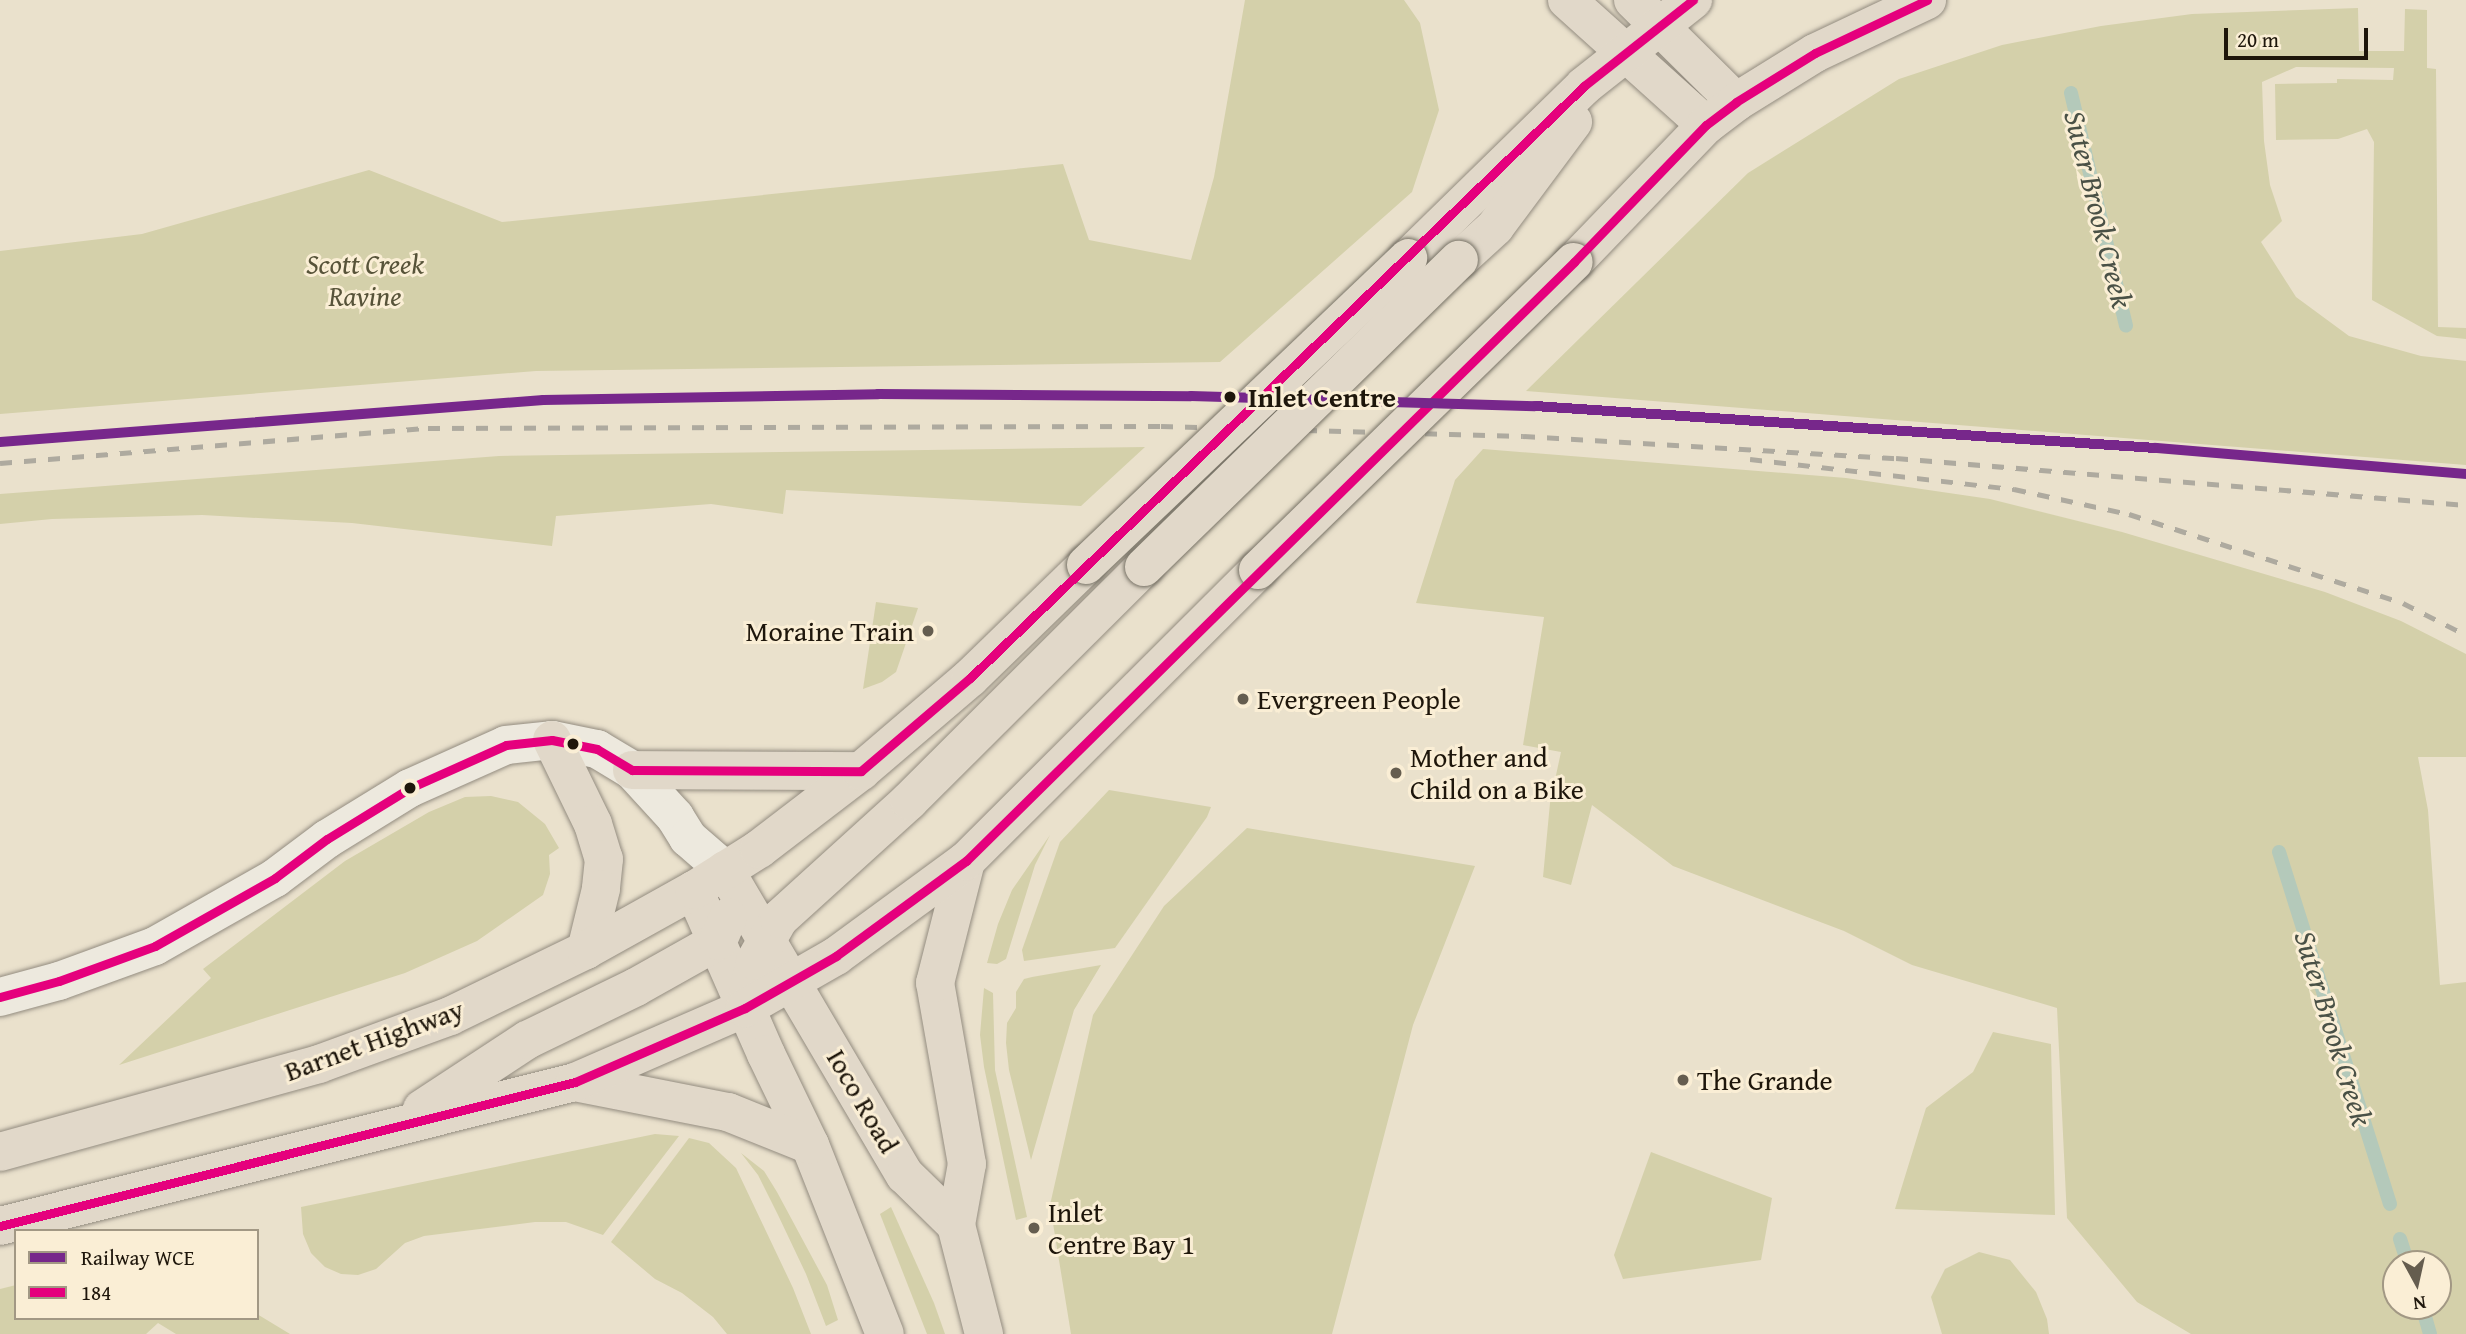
<!DOCTYPE html>
<html>
<head>
<meta charset="utf-8">
<style>
  body { margin:0 }
  #map { position:relative; width:2466px; height:1334px; overflow:hidden; background:#eae1cc; font-family:"Gentium Book Plus",serif }
  div>[style] { position:absolute }
  [style*='--x'] { left:calc(var(--x)*1px); top:calc(var(--y)*1px); width:calc(var(--w)*1px); rotate:calc(var(--a)*1deg) }
  .green>* { inset:0; background:#d4d0aa }
  .stream>* { height:14px; margin:-7px; padding:0 7px; transform-origin:7px; border-radius:7px; background:#b4c9ba }
  .roads { filter:drop-shadow(0 0 2px #938c80) drop-shadow(0 0 2px #938c80) }
  .minor>* { height:38px; margin:-19px; padding:0 19px; transform-origin:19px; border-radius:19px; background:#ede9de }
  .major>* { height:38px; margin:-19px; padding:0 19px; transform-origin:19px; border-radius:19px; background:#e1d8c9 }
  .rail>* { height:5px; margin-top:-2.5px; transform-origin:0; background:repeating-linear-gradient(90deg,#aeaa9f 0 12px,transparent 0 24px) }
  .bridges { filter:drop-shadow(0 0 2px #767165) drop-shadow(0 0 2px #767165) }
  .major-bridge>* { height:38px; margin:-19px; padding:0 19px; transform-origin:19px; border-radius:19px; background:#e1d8c9 }
  .bus-1>* { height:9px; margin:-4.5px; padding:0 4.5px; transform-origin:4.5px; border-radius:4.5px; background:#e5007d }
  .rail-1>* { height:10px; margin:-5px; padding:0 5px; transform-origin:5px; border-radius:5px; background:#77278b }
  .dots>* { width:19px; height:19px; translate:-50% -50%; box-sizing:border-box; border:4px solid #faeed5; border-radius:50% }
  span { translate:-50% -50%; white-space:nowrap; text-align:center; line-height:1.15; -webkit-text-stroke:6px #faeed5; paint-order:stroke }
  .park-label { font-size:28px; color:#575339; font-style:italic }
  .stop-label { font-size:28px; color:#1e160b; font-weight:700 }
  .left { translate:0 -50%; text-align:left }
  .poi-label { font-size:28px; color:#1e160b }
  .right { translate:-100% -50%; text-align:right }
  .street-label { font-size:28px; color:#1e160b }
  .water-label { font-size:30px; color:#4a5146; font-style:italic }
  .legend { position:absolute; left:14px; top:1229px; width:245px; height:91px; box-sizing:border-box; background:#faeed5; border:2px solid #a29884; margin:0; padding:9px 12px; list-style:none; font-size:21px; color:#1e160b }
  .legend li { display:flex; align-items:center; gap:14px; height:35px }
  .legend b { width:35px; border:2px solid #a29884 }
  .north { position:absolute; left:2382px; top:1250px; width:70px; height:70px; box-sizing:border-box; background:#faeed5; border:2px solid #a29884; border-radius:50%; rotate:172deg; font-size:19px; font-weight:700; line-height:28px; text-align:center; color:#1e160b }
  .north::after { content:''; display:block; margin:auto; width:24px; height:32px; background:#655d4f; clip-path:polygon(50% 0,100% 100%,50% 72%,0 100%) }
  .scale { position:absolute; left:2224px; top:28px; width:144px; height:32px; box-sizing:border-box; border:4px solid #1e160b; border-top:0; padding-left:9px; font-size:21px; line-height:24px; white-space:nowrap; color:#1e160b; -webkit-text-stroke:5px #faeed5; paint-order:stroke }
</style>
</head>
<body>
<div id="map">
  <div class="green">
    <div style="clip-path:polygon(1245px 0,1404px 0,1420px 23px,1439px 110px,1412px 192px,1220px 362px,536px 371px,0 414px,0 251px,142px 234px,369px 170px,502px 222px,1063px 164px,1089px 240px,1191px 260px,1214px 177px)"></div>
    <div style="clip-path:polygon(2358px 8px,2359px 51px,2404px 51px,2405px 9px,2427px 10px,2427px 68px,2436px 69px,2438px 327px,2466px 328px,2466px 339px,2437px 336px,2372px 300px,2374px 142px,2367px 129px,2338px 139px,2276px 140px,2275px 84px,2337px 83px,2337px 79px,2393px 80px,2394px 68px,2296px 67px,2262px 82px,2264px 141px,2270px 185px,2282px 221px,2261px 242px,2296px 297px,2349px 336px,2421px 356px,2466px 361px,2466px 465px,1526px 391px,1748px 173px,1899px 79px,2002px 45px,2101px 26px,2192px 14px)"></div>
    <div style="clip-path:polygon(1145px 447px,1081px 506px,786px 490px,783px 514px,711px 504px,556px 516px,552px 546px,352px 523px,202px 515px,52px 519px,0 524px,0 494px,499px 456px)"></div>
    <div style="clip-path:polygon(evenodd,1483px 449px,1846px 478px,1990px 499px,2122px 532px,2325px 592px,2401px 621px,2466px 654px,2466px 757px,2418px 757px,2428px 810px,2440px 985px,2466px 982px,2466px 1334px,2191px 1334px,2137px 1302px,2067px 1218px,2057px 1008px,1912px 965px,1844px 931px,1673px 866px,1592px 805px,1571px 885px,1543px 877px,1550px 803px,1561px 752px,1523px 745px,1544px 617px,1416px 603px,1455px 480px,1483px 449px,2396px 1264px,2438px 1264px,2438px 1306px,2396px 1306px,2396px 1264px)"></div>
    <div style="clip-path:polygon(876px 602px,918px 608px,896px 672px,882px 682px,863px 689px)"></div>
    <div style="clip-path:polygon(1109px 790px,1211px 807px,1207px 817px,1115px 948px,1024px 961px,1022px 950px,1060px 842px)"></div>
    <div style="clip-path:polygon(491px 796px,518px 802px,545px 824px,559px 848px,549px 855px,550px 874px,543px 895px,477px 941px,405px 973px,119px 1065px,211px 978px,203px 969px,345px 861px,429px 812px,465px 797px)"></div>
    <div style="clip-path:polygon(1247px 828px,1475px 866px,1413px 1025px,1332px 1334px,1071px 1334px,1050px 1205px,1093px 1015px,1164px 906px)"></div>
    <div style="clip-path:polygon(1050px 835px,1035px 865px,1006px 959px,997px 964px,987px 963px,998px 924px,1012px 890px)"></div>
    <div style="clip-path:polygon(1101px 965px,1074px 1010px,1031px 1160px,1009px 1070px,1006px 1043px,1007px 1023px,1016px 1008px,1016px 992px,1024px 979px,1032px 977px)"></div>
    <div style="clip-path:polygon(984px 988px,993px 993px,995px 1070px,1027px 1217px,1016px 1220px,984px 1067px,980px 1035px)"></div>
    <div style="clip-path:polygon(1993px 1032px,2051px 1044px,2055px 1215px,1895px 1209px,1926px 1108px,1973px 1072px)"></div>
    <div style="clip-path:polygon(655px 1134px,679px 1136px,603px 1235px,566px 1222px,535px 1222px,424px 1236px,405px 1243px,376px 1269px,358px 1275px,341px 1274px,325px 1267px,311px 1253px,303px 1234px,301px 1207px)"></div>
    <div style="clip-path:polygon(689px 1138px,709px 1143px,736px 1168px,793px 1288px,811px 1334px,727px 1334px,713px 1317px,682px 1293px,655px 1279px,611px 1242px)"></div>
    <div style="clip-path:polygon(1651px 1152px,1772px 1198px,1761px 1260px,1623px 1279px,1614px 1255px)"></div>
    <div style="clip-path:polygon(741px 1153px,764px 1171px,777px 1192px,827px 1285px,838px 1320px,826px 1326px,806px 1274px,778px 1215px,758px 1175px)"></div>
    <div style="clip-path:polygon(891px 1207px,934px 1303px,945px 1334px,927px 1334px,880px 1214px)"></div>
    <div style="clip-path:polygon(1979px 1252px,2010px 1260px,2036px 1292px,2047px 1319px,2049px 1334px,1942px 1334px,1931px 1297px,1945px 1269px)"></div>
    <div style="clip-path:polygon(16px 1285px,16px 1318px,257px 1318px,257px 1314px,290px 1334px,176px 1334px,158px 1323px,146px 1334px,0 1334px,0 1289px)"></div>
  </div>
  <div class="stream">
    <div style="--x:2071;--y:93;--w:239;--a:76.7"></div>
    <div style="--x:2279;--y:852;--w:369;--a:72.5"></div>
    <div style="--x:2400;--y:1239;--w:26;--a:72"></div>
    <div style="--x:2422;--y:1306;--w:29;--a:74"></div>
  </div>
  <div class="roads">
    <div class="minor">
      <div style="--x:0;--y:997;--w:61;--a:-15.2"></div>
      <div style="--x:59;--y:981;--w:102;--a:-20"></div>
      <div style="--x:155;--y:946;--w:138;--a:-29.5"></div>
      <div style="--x:275;--y:878;--w:65;--a:-36.9"></div>
      <div style="--x:327;--y:839;--w:97;--a:-31.6"></div>
      <div style="--x:410;--y:788;--w:105;--a:-24.1"></div>
      <div style="--x:506;--y:745;--w:46;--a:-6.2"></div>
      <div style="--x:552;--y:740;--w:46;--a:11.3"></div>
      <div style="--x:597;--y:749;--w:41;--a:31"></div>
      <div style="--x:632;--y:770;--w:64;--a:47.5"></div>
      <div style="--x:675;--y:817;--w:25;--a:58"></div>
      <div style="--x:688;--y:838;--w:49;--a:40.9"></div>
    </div>
    <div class="major">
      <div style="--x:1567;--y:0;--w:187;--a:42"></div>
      <div style="--x:1633;--y:0;--w:145;--a:44.7"></div>
      <div style="--x:1408;--y:258;--w:246;--a:-44.3"></div>
      <div style="--x:1584;--y:86;--w:139;--a:-38.3"></div>
      <div style="--x:1459;--y:260;--w:49;--a:-42.5"></div>
      <div style="--x:1495;--y:227;--w:131;--a:-53.4"></div>
      <div style="--x:1574;--y:262;--w:190;--a:-46.1"></div>
      <div style="--x:1706;--y:125;--w:38;--a:-37"></div>
      <div style="--x:1736;--y:102;--w:93;--a:-31.8"></div>
      <div style="--x:1815;--y:53;--w:124;--a:-25.3"></div>
      <div style="--x:552;--y:740;--w:93;--a:64"></div>
      <div style="--x:593;--y:824;--w:37;--a:73"></div>
      <div style="--x:604;--y:859;--w:30;--a:96"></div>
      <div style="--x:601;--y:889;--w:63;--a:103.8"></div>
      <div style="--x:632;--y:770;--w:229;--a:0.3"></div>
      <div style="--x:725;--y:870;--w:354;--a:59.5"></div>
      <div style="--x:905;--y:1175;--w:71;--a:44.4"></div>
      <div style="--x:956;--y:1225;--w:113;--a:75.6"></div>
      <div style="--x:694;--y:890;--w:179;--a:66.3"></div>
      <div style="--x:766;--y:1054;--w:101;--a:64.2"></div>
      <div style="--x:810;--y:1145;--w:203;--a:68.4"></div>
      <div style="--x:745;--y:1008;--w:48;--a:-78"></div>
      <div style="--x:755;--y:961;--w:48;--a:-60.3"></div>
      <div style="--x:779;--y:919;--w:176;--a:-42.2"></div>
      <div style="--x:909;--y:801;--w:332;--a:-44.9"></div>
      <div style="--x:575;--y:1082;--w:156;--a:11.1"></div>
      <div style="--x:728;--y:1112;--w:88;--a:21.9"></div>
      <div style="--x:422;--y:1109;--w:126;--a:-33.3"></div>
      <div style="--x:527;--y:1040;--w:121;--a:-25.9"></div>
      <div style="--x:636;--y:987;--w:94;--a:-29.3"></div>
      <div style="--x:718;--y:941;--w:26;--a:-67"></div>
      <div style="--x:0;--y:1152;--w:331;--a:-15.4"></div>
      <div style="--x:319;--y:1064;--w:140;--a:-20.1"></div>
      <div style="--x:450;--y:1016;--w:151;--a:-25.9"></div>
      <div style="--x:586;--y:950;--w:124;--a:-29.1"></div>
      <div style="--x:694;--y:890;--w:77;--a:-32.2"></div>
      <div style="--x:759;--y:849;--w:128;--a:-37.4"></div>
      <div style="--x:861;--y:771;--w:143;--a:-40.5"></div>
      <div style="--x:970;--y:678;--w:162;--a:-44.2"></div>
      <div style="--x:956;--y:1225;--w:62;--a:-79.8"></div>
      <div style="--x:967;--y:1164;--w:184;--a:-100"></div>
      <div style="--x:935;--y:983;--w:126;--a:-75.7"></div>
      <div style="--x:0;--y:1226;--w:593;--a:-14.06"></div>
      <div style="--x:575;--y:1082;--w:185;--a:-23.5"></div>
      <div style="--x:745;--y:1008;--w:105;--a:-29.7"></div>
      <div style="--x:836;--y:956;--w:161;--a:-36.2"></div>
      <div style="--x:966;--y:861;--w:412;--a:-44.9"></div>
    </div>
  </div>
  <div class="rail">
    <div style="--x:1750;--y:459;--w:266;--a:6.5"></div>
    <div style="--x:2014;--y:489;--w:118;--a:12.3"></div>
    <div style="--x:2129;--y:514;--w:288;--a:18"></div>
    <div style="--x:2403;--y:603;--w:71;--a:26.9"></div>
    <div style="--x:0;--y:463;--w:429;--a:-4.7"></div>
    <div style="--x:428;--y:428;--w:733;--a:-0.16"></div>
    <div style="--x:1161;--y:426;--w:362;--a:1.6"></div>
    <div style="--x:1523;--y:436;--w:374;--a:3.4"></div>
    <div style="--x:1896;--y:458;--w:572;--a:4.71"></div>
  </div>
  <div class="bridges">
    <div class="major-bridge">
      <div style="--x:1086;--y:565;--w:445;--a:-43.6"></div>
      <div style="--x:1144;--y:567;--w:440;--a:-44.3"></div>
      <div style="--x:1258;--y:570;--w:441;--a:-44.3"></div>
    </div>
  </div>
  <div class="bus-1">
    <div style="--x:0;--y:997;--w:61;--a:-15.2"></div>
    <div style="--x:59;--y:981;--w:102;--a:-20"></div>
    <div style="--x:155;--y:946;--w:138;--a:-29.5"></div>
    <div style="--x:275;--y:878;--w:65;--a:-36.9"></div>
    <div style="--x:327;--y:839;--w:97;--a:-31.6"></div>
    <div style="--x:410;--y:788;--w:105;--a:-24.1"></div>
    <div style="--x:506;--y:745;--w:46;--a:-6.2"></div>
    <div style="--x:552;--y:740;--w:46;--a:11.3"></div>
    <div style="--x:597;--y:749;--w:41;--a:31"></div>
    <div style="--x:632;--y:770;--w:229;--a:0.3"></div>
    <div style="--x:861;--y:771;--w:143;--a:-40.5"></div>
    <div style="--x:970;--y:678;--w:853;--a:-43.95"></div>
    <div style="--x:1584;--y:86;--w:139;--a:-38.3"></div>
    <div style="--x:0;--y:1226;--w:593;--a:-14.06"></div>
    <div style="--x:575;--y:1082;--w:185;--a:-23.5"></div>
    <div style="--x:745;--y:1008;--w:105;--a:-29.7"></div>
    <div style="--x:836;--y:956;--w:161;--a:-36.2"></div>
    <div style="--x:966;--y:861;--w:854;--a:-44.57"></div>
    <div style="--x:1574;--y:262;--w:190;--a:-46.1"></div>
    <div style="--x:1706;--y:125;--w:38;--a:-37"></div>
    <div style="--x:1736;--y:102;--w:93;--a:-31.8"></div>
    <div style="--x:1815;--y:53;--w:124;--a:-25.3"></div>
  </div>
  <div class="rail-1">
    <div style="--x:0;--y:442;--w:545;--a:-4.42"></div>
    <div style="--x:543;--y:400;--w:335;--a:-1"></div>
    <div style="--x:878;--y:394;--w:313;--a:0.4"></div>
    <div style="--x:1191;--y:396;--w:344;--a:1.7"></div>
    <div style="--x:1535;--y:406;--w:622;--a:3.87"></div>
    <div style="--x:2156;--y:448;--w:311;--a:4.8"></div>
  </div>
  <div class="dots">
    <div style="left:1230px;top:397px;background:#1e160b"></div>
    <div style="left:928px;top:631px;background:#655d4f"></div>
    <div style="left:1243px;top:699px;background:#655d4f"></div>
    <div style="left:573px;top:744px;background:#1e160b"></div>
    <div style="left:1396px;top:773px;background:#655d4f"></div>
    <div style="left:410px;top:788px;background:#1e160b"></div>
    <div style="left:1683px;top:1080px;background:#655d4f"></div>
    <div style="left:1034px;top:1228px;background:#655d4f"></div>
  </div>
  <div class="park-label">
    <span style="left:365px;top:280px">Scott Creek<br>Ravine</span>
  </div>
  <div class="stop-label">
    <span class="left" style="left:1248px;top:397px">Inlet Centre</span>
  </div>
  <div class="poi-label">
    <span class="right" style="left:914px;top:631px">Moraine Train</span>
    <span class="left" style="left:1257px;top:699px">Evergreen People</span>
    <span class="left" style="left:1410px;top:773px">Mother and<br>Child on a Bike</span>
    <span class="left" style="left:1697px;top:1080px">The Grande</span>
    <span class="left" style="left:1048px;top:1228px">Inlet<br>Centre Bay 1</span>
  </div>
  <div class="street-label">
    <span style="left:374px;top:1040px;rotate:-20deg">Barnet Highway</span>
    <span style="left:863px;top:1101px;rotate:60deg">Ioco Road</span>
  </div>
  <div class="water-label">
    <span style="left:2099px;top:209px;rotate:76deg">Suter Brook Creek</span>
    <span style="left:2334px;top:1028px;rotate:73deg">Suter Brook Creek</span>
  </div>
  <ul class="legend">
  <li><b style="height:9px;background:#77278b"></b>Railway WCE</li>
  <li><b style="height:9px;background:#e5007d"></b>184</li>
  </ul>
  <div class="north">N</div>
  <div class="scale">20 m</div>
</div>
</body>
</html>
